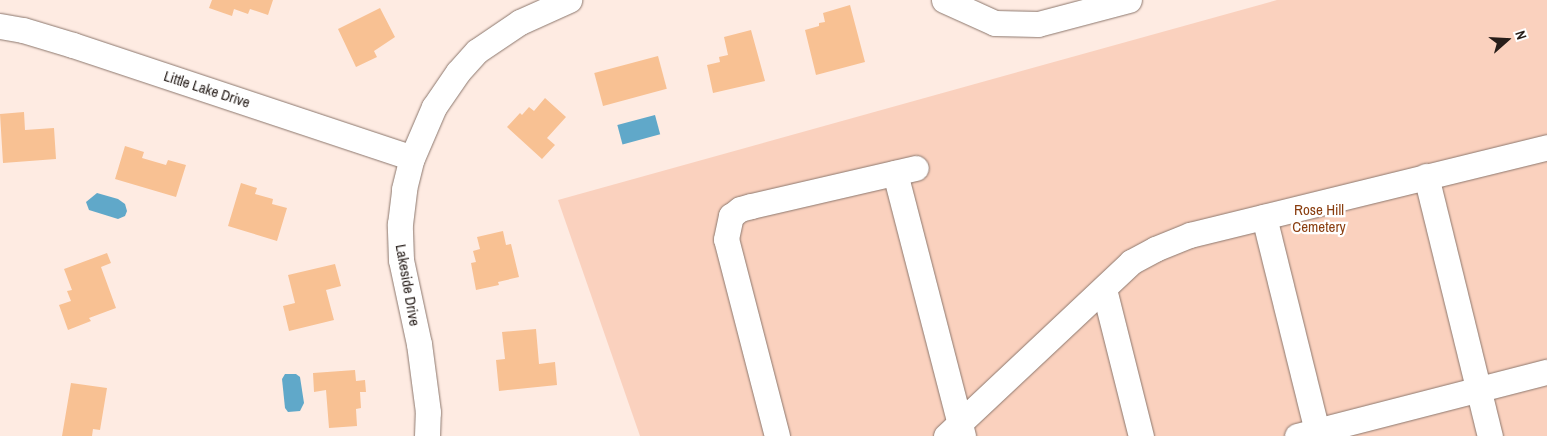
<!DOCTYPE html>
<html>
<head>
<meta charset="utf-8">
<style>
  body { margin:0 }
  #map { position:relative; width:1547px; height:436px; overflow:hidden; background:#feebe2; font-family:"Archivo Narrow",sans-serif }
  div>[style] { position:absolute }
  [style*='--x'] { left:calc(var(--x)*1px); top:calc(var(--y)*1px); width:calc(var(--w)*1px); rotate:calc(var(--a)*1deg) }
  .green>* { inset:0; background:#fad1be }
  .water>* { inset:0; background:#60a8c9; transform-origin:0 0 }
  .building>* { inset:0; background:#f8c193; transform-origin:0 0 }
  .roads { filter:drop-shadow(0 0 1px #8c776d) drop-shadow(0 0 1px #8c776d) }
  .minor>* { height:25px; margin:-12.5px; padding:0 12.5px; transform-origin:12.5px; border-radius:12.5px; background:#fff }
  span { translate:-50% -50%; white-space:nowrap; text-align:center; line-height:1.15; -webkit-text-stroke:4.5px #fff; paint-order:stroke }
  .street-label { font-size:15px; color:#271e1a }
  .park-label { font-size:15px; color:#8a3e10 }
  .north { position:absolute; left:1482px; top:15px; width:50px; height:50px; -webkit-text-stroke:4px #fff; paint-order:stroke; rotate:71deg; font-size:14px; font-weight:700; line-height:20px; text-align:center; color:#271e1a }
  .north::after { content:''; display:block; margin:auto; width:18px; height:22px; background:#271e1a; clip-path:polygon(50% 0,100% 100%,50% 72%,0 100%) }
</style>
</head>
<body>
<div id="map">
  <div class="green">
    <div style="clip-path:polygon(1277px 0,1547px 0,1547px 436px,640px 436px,558px 200px)"></div>
  </div>
  <div class="water">
    <div style="left:655px;top:115px;width:20px;height:39px;rotate:75deg"></div>
    <div style="clip-path:polygon(97px 193px,118px 199px,125px 204px,127px 211px,125px 216px,118px 219px,89px 210px,86px 202px)"></div>
    <div style="clip-path:polygon(285px 374px,296px 374px,300px 377px,304px 403px,300px 411px,288px 412px,285px 408px,282px 379px)"></div>
  </div>
  <div class="building">
    <div style="clip-path:polygon(212px 0,273px 0,268px 15px,250px 9px,248px 14px,234px 9px,232px 16px,209px 8px)"></div>
    <div style="clip-path:polygon(850px 5px,865px 62px,816px 75px,805px 30px,819px 26px,819px 23px,825px 22px,823px 13px)"></div>
    <div style="clip-path:polygon(380px 8px,395px 37px,374px 51px,377px 57px,356px 67px,338px 29px)"></div>
    <div style="clip-path:polygon(751px 30px,765px 81px,713px 93px,707px 65px,720px 62px,719px 57px,728px 55px,724px 37px)"></div>
    <div style="left:658px;top:56px;width:34px;height:66px;rotate:75deg"></div>
    <div style="clip-path:polygon(545px 98px,566px 117px,547px 138px,555px 145px,542px 159px,507px 127px,520px 113px,522px 115px,529px 107px,534px 111px)"></div>
    <div style="clip-path:polygon(24px 112px,25px 130px,54px 128px,56px 159px,3px 163px,0 114px)"></div>
    <div style="clip-path:polygon(125px 146px,144px 152px,142px 158px,166px 165px,168px 160px,186px 165px,176px 197px,115px 179px)"></div>
    <div style="clip-path:polygon(241px 183px,257px 188px,255px 194px,273px 199px,272px 204px,287px 208px,277px 241px,228px 226px)"></div>
    <div style="clip-path:polygon(503px 231px,506px 245px,511px 244px,519px 277px,498px 282px,499px 285px,476px 290px,471px 263px,476px 262px,473px 251px,480px 249px,477px 237px)"></div>
    <div style="clip-path:polygon(107px 253px,111px 263px,101px 267px,116px 308px,89px 318px,91px 321px,68px 330px,59px 305px,71px 301px,67px 291px,72px 290px,64px 269px)"></div>
    <div style="clip-path:polygon(335px 264px,341px 286px,326px 290px,334px 320px,289px 331px,283px 306px,295px 303px,288px 275px)"></div>
    <div style="clip-path:polygon(536px 329px,539px 364px,555px 362px,557px 385px,499px 391px,496px 360px,505px 359px,502px 332px)"></div>
    <div style="clip-path:polygon(355px 370px,356px 381px,365px 380px,366px 392px,360px 392px,361px 408px,356px 409px,357px 426px,329px 428px,326px 390px,314px 392px,313px 373px)"></div>
    <div style="clip-path:polygon(71px 383px,107px 388px,100px 430px,93px 429px,92px 436px,62px 436px)"></div>
  </div>
  <div class="roads">
    <div class="minor">
      <div style="--x:944;--y:0;--w:56;--a:24.3"></div>
      <div style="--x:995;--y:23;--w:43;--a:1.3"></div>
      <div style="--x:1038;--y:24;--w:94;--a:-14.8"></div>
      <div style="--x:0;--y:26;--w:23;--a:10"></div>
      <div style="--x:23;--y:30;--w:52;--a:16.7"></div>
      <div style="--x:73;--y:45;--w:357;--a:18.4"></div>
      <div style="--x:895;--y:173;--w:272;--a:75.5"></div>
      <div style="--x:1426;--y:176;--w:268;--a:76.2"></div>
      <div style="--x:1264;--y:217;--w:226;--a:76.1"></div>
      <div style="--x:1104;--y:289;--w:152;--a:75.9"></div>
      <div style="--x:427;--y:436;--w:24;--a:-88"></div>
      <div style="--x:428;--y:412;--w:69;--a:-97.5"></div>
      <div style="--x:419;--y:344;--w:86;--a:-102.1"></div>
      <div style="--x:401;--y:260;--w:36;--a:-92"></div>
      <div style="--x:400;--y:224;--w:35;--a:-83"></div>
      <div style="--x:404;--y:189;--w:32;--a:-76"></div>
      <div style="--x:412;--y:158;--w:56;--a:-66.7"></div>
      <div style="--x:434;--y:107;--w:42;--a:-55.6"></div>
      <div style="--x:458;--y:72;--w:28;--a:-48"></div>
      <div style="--x:477;--y:51;--w:52;--a:-34"></div>
      <div style="--x:520;--y:22;--w:54;--a:-24.2"></div>
      <div style="--x:777;--y:436;--w:203;--a:-104.5"></div>
      <div style="--x:726;--y:239;--w:24;--a:-78"></div>
      <div style="--x:731;--y:216;--w:11;--a:-38"></div>
      <div style="--x:740;--y:209;--w:11;--a:-15"></div>
      <div style="--x:751;--y:206;--w:169;--a:-13"></div>
      <div style="--x:946;--y:436;--w:254;--a:-43.2"></div>
      <div style="--x:1131;--y:262;--w:27;--a:-28"></div>
      <div style="--x:1155;--y:249;--w:38;--a:-22"></div>
      <div style="--x:1190;--y:235;--w:368;--a:-13.8"></div>
      <div style="--x:1297;--y:436;--w:258;--a:-14.4"></div>
    </div>
  </div>
  <div class="street-label">
    <span style="left:207px;top:89px;rotate:18deg">Little Lake Drive</span>
    <span style="left:408px;top:285px;rotate:80deg">Lakeside Drive</span>
  </div>
  <div class="park-label">
    <span style="left:1319px;top:218px">Rose Hill<br>Cemetery</span>
  </div>
  <div class="north">N</div>
</div>
</body>
</html>
